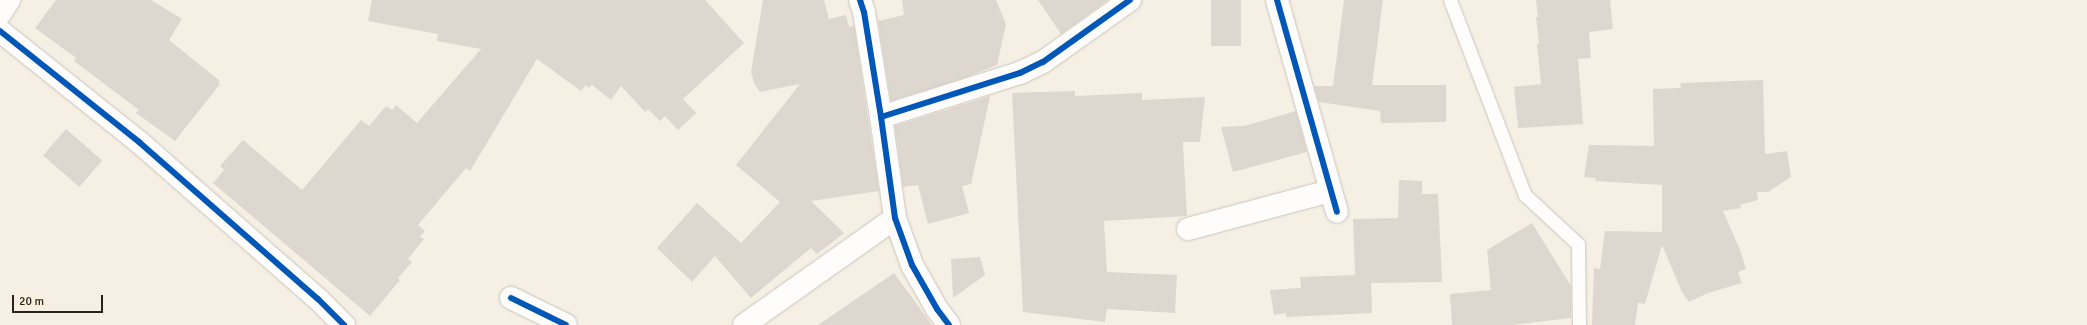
<!DOCTYPE html>
<html>
<head>
<meta charset="utf-8">
<style>
  body { margin:0 }
  #map { position:relative; width:2087px; height:325px; overflow:hidden; background:#f5efe4; font-family:Signika,sans-serif }
  div>[style] { position:absolute }
  [style*='--x'] { left:calc(var(--x)*1px); top:calc(var(--y)*1px); width:calc(var(--w)*1px); rotate:calc(var(--a)*1deg) }
  .building>* { inset:0; background:#ddd7cf; transform-origin:0 0 }
  .roads { filter:drop-shadow(0 0 1px #cac5bc) drop-shadow(0 0 1px #cac5bc) }
  .service>* { height:13px; margin:-6.5px; padding:0 6.5px; transform-origin:6.5px; border-radius:6.5px; background:#fefdfb }
  .minor>* { height:22px; margin:-11px; padding:0 11px; transform-origin:11px; border-radius:11px; background:#fefdfb }
  .tertiary>* { height:22px; margin:-11px; padding:0 11px; transform-origin:11px; border-radius:11px; background:#fefdfb }
  .cycleway>* { height:6px; margin:-3px; padding:0 3px; transform-origin:3px; border-radius:3px; background:#0057b8 }
  span { translate:-50% -50%; white-space:nowrap; text-align:center; line-height:1.15; -webkit-text-stroke:3.5px #fdf1dc; paint-order:stroke }
  .scale { position:absolute; left:12px; top:295px; width:91px; height:18px; box-sizing:border-box; border:2px solid #26221a; border-top:0; padding-left:5px; font-size:12px; line-height:14px; white-space:nowrap; color:#26221a; -webkit-text-stroke:3px #fdf1dc; paint-order:stroke }
</style>
</head>
<body>
<div id="map">
  <div class="building">
    <div style="clip-path:polygon(56px 0,151px 0,182px 19px,169px 40px,220px 81px,218px 83px,220px 84px,175px 141px,136px 113px,139px 110px,74px 61px,76px 58px,35px 28px)"></div>
    <div style="clip-path:polygon(372px 0,705px 0,744px 43px,683px 99px,696px 113px,678px 130px,665px 116px,660px 121px,648px 109px,645px 112px,621px 86px,611px 100px,592px 85px,588px 88px,586px 85px,581px 91px,537px 59px,470px 171px,466px 168px,418px 225px,425px 231px,420px 237px,424px 239px,408px 259px,412px 262px,398px 278px,400px 280px,370px 316px,213px 183px,224px 170px,220px 166px,243px 140px,302px 190px,361px 120px,369px 126px,386px 106px,392px 110px,396px 105px,417px 123px,481px 49px,437px 41px,438px 34px,368px 21px)"></div>
    <div style="clip-path:polygon(763px 0,824px 0,829px 19px,846px 15px,849px 27px,854px 26px,879px 191px,811px 201px,844px 233px,817px 254px,811px 248px,751px 298px,715px 256px,692px 282px,657px 248px,697px 203px,741px 243px,780px 202px,736px 165px,800px 84px,760px 92px,754px 83px,751px 72px)"></div>
    <div style="clip-path:polygon(902px 0,996px 0,1006px 24px,997px 65px,964px 78px,891px 101px,878px 21px,904px 15px)"></div>
    <div style="clip-path:polygon(1038px 0,1108px 0,1061px 34px)"></div>
    <div style="left:1211px;top:0;width:30px;height:46px"></div>
    <div style="clip-path:polygon(1344px 0,1383px 0,1372px 85px,1446px 85px,1446px 122px,1381px 123px,1380px 111px,1319px 102px,1314px 86px,1333px 86px)"></div>
    <div style="clip-path:polygon(1536px 0,1610px 0,1613px 29px,1589px 32px,1591px 58px,1578px 59px,1583px 124px,1518px 128px,1514px 87px,1541px 84px,1537px 44px,1539px 43px,1536px 17px,1538px 17px)"></div>
    <div style="clip-path:polygon(1763px 80px,1765px 154px,1787px 151px,1791px 177px,1768px 192px,1757px 192px,1758px 200px,1740px 205px,1741px 208px,1723px 211px,1740px 250px,1746px 269px,1738px 272px,1742px 283px,1708px 293px,1689px 302px,1682px 292px,1662px 245px,1645px 304px,1638px 303px,1635px 325px,1592px 325px,1594px 268px,1600px 269px,1605px 231px,1662px 232px,1662px 185px,1595px 181px,1596px 178px,1584px 177px,1589px 145px,1654px 146px,1653px 89px,1681px 88px,1680px 83px)"></div>
    <div style="clip-path:polygon(1075px 91px,1075px 96px,1142px 93px,1142px 100px,1205px 97px,1200px 142px,1183px 142px,1183px 145px,1187px 216px,1104px 221px,1107px 272px,1177px 275px,1175px 313px,1107px 309px,1105px 322px,1023px 312px,1012px 93px)"></div>
    <div style="clip-path:polygon(990px 96px,971px 184px,962px 186px,969px 213px,928px 224px,918px 185px,903px 187px,895px 126px)"></div>
    <div style="clip-path:polygon(1296px 111px,1307px 152px,1233px 172px,1221px 127px,1244px 126px)"></div>
    <div style="left:66px;top:129px;width:48px;height:35px;rotate:41deg"></div>
    <div style="clip-path:polygon(1399px 180px,1422px 181px,1422px 194px,1438px 194px,1442px 282px,1371px 283px,1372px 313px,1286px 317px,1286px 313px,1274px 315px,1270px 290px,1301px 288px,1300px 277px,1355px 275px,1353px 219px,1398px 218px)"></div>
    <div style="clip-path:polygon(1532px 223px,1571px 286px,1571px 318px,1512px 325px,1452px 325px,1450px 294px,1491px 290px,1487px 250px)"></div>
    <div style="clip-path:polygon(980px 257px,985px 275px,953px 298px,951px 259px)"></div>
    <div style="clip-path:polygon(894px 273px,932px 325px,818px 325px,884px 280px)"></div>
  </div>
  <div class="roads">
    <div class="service">
      <div style="--x:1450;--y:0;--w:209;--a:69"></div>
      <div style="--x:1525;--y:195;--w:72;--a:42.8"></div>
      <div style="--x:1578;--y:244;--w:81;--a:89.3"></div>
    </div>
    <div class="minor">
      <div style="--x:1277;--y:0;--w:220;--a:74.2"></div>
      <div style="--x:0;--y:14;--w:17;--a:-57"></div>
      <div style="--x:0;--y:31;--w:178;--a:38.6"></div>
      <div style="--x:139;--y:142;--w:238;--a:41.3"></div>
      <div style="--x:318;--y:299;--w:37;--a:45"></div>
      <div style="--x:881;--y:117;--w:146;--a:-17.6"></div>
      <div style="--x:1020;--y:73;--w:25;--a:-26"></div>
      <div style="--x:1043;--y:62;--w:107;--a:-35.5"></div>
      <div style="--x:1188;--y:229;--w:147;--a:-15"></div>
      <div style="--x:511;--y:298;--w:61;--a:26.1"></div>
      <div style="--x:744;--y:325;--w:185;--a:-35.3"></div>
    </div>
    <div class="tertiary">
      <div style="--x:860;--y:0;--w:13;--a:72"></div>
      <div style="--x:864;--y:12;--w:106;--a:80.8"></div>
      <div style="--x:881;--y:117;--w:102;--a:82.1"></div>
      <div style="--x:895;--y:218;--w:50;--a:70.1"></div>
      <div style="--x:912;--y:265;--w:51;--a:60.4"></div>
      <div style="--x:937;--y:309;--w:20;--a:53"></div>
    </div>
  </div>
  <div class="cycleway">
    <div style="--x:860;--y:0;--w:13;--a:72"></div>
    <div style="--x:864;--y:12;--w:106;--a:80.8"></div>
    <div style="--x:881;--y:117;--w:102;--a:82.1"></div>
    <div style="--x:895;--y:218;--w:50;--a:70.1"></div>
    <div style="--x:912;--y:265;--w:51;--a:60.4"></div>
    <div style="--x:937;--y:309;--w:20;--a:53"></div>
    <div style="--x:1277;--y:0;--w:220;--a:74.2"></div>
    <div style="--x:0;--y:31;--w:178;--a:38.6"></div>
    <div style="--x:139;--y:142;--w:238;--a:41.3"></div>
    <div style="--x:318;--y:299;--w:37;--a:45"></div>
    <div style="--x:881;--y:117;--w:146;--a:-17.6"></div>
    <div style="--x:1020;--y:73;--w:25;--a:-26"></div>
    <div style="--x:1043;--y:62;--w:107;--a:-35.5"></div>
    <div style="--x:511;--y:298;--w:61;--a:26.1"></div>
  </div>
  <div class="scale">20 m</div>
</div>
</body>
</html>
